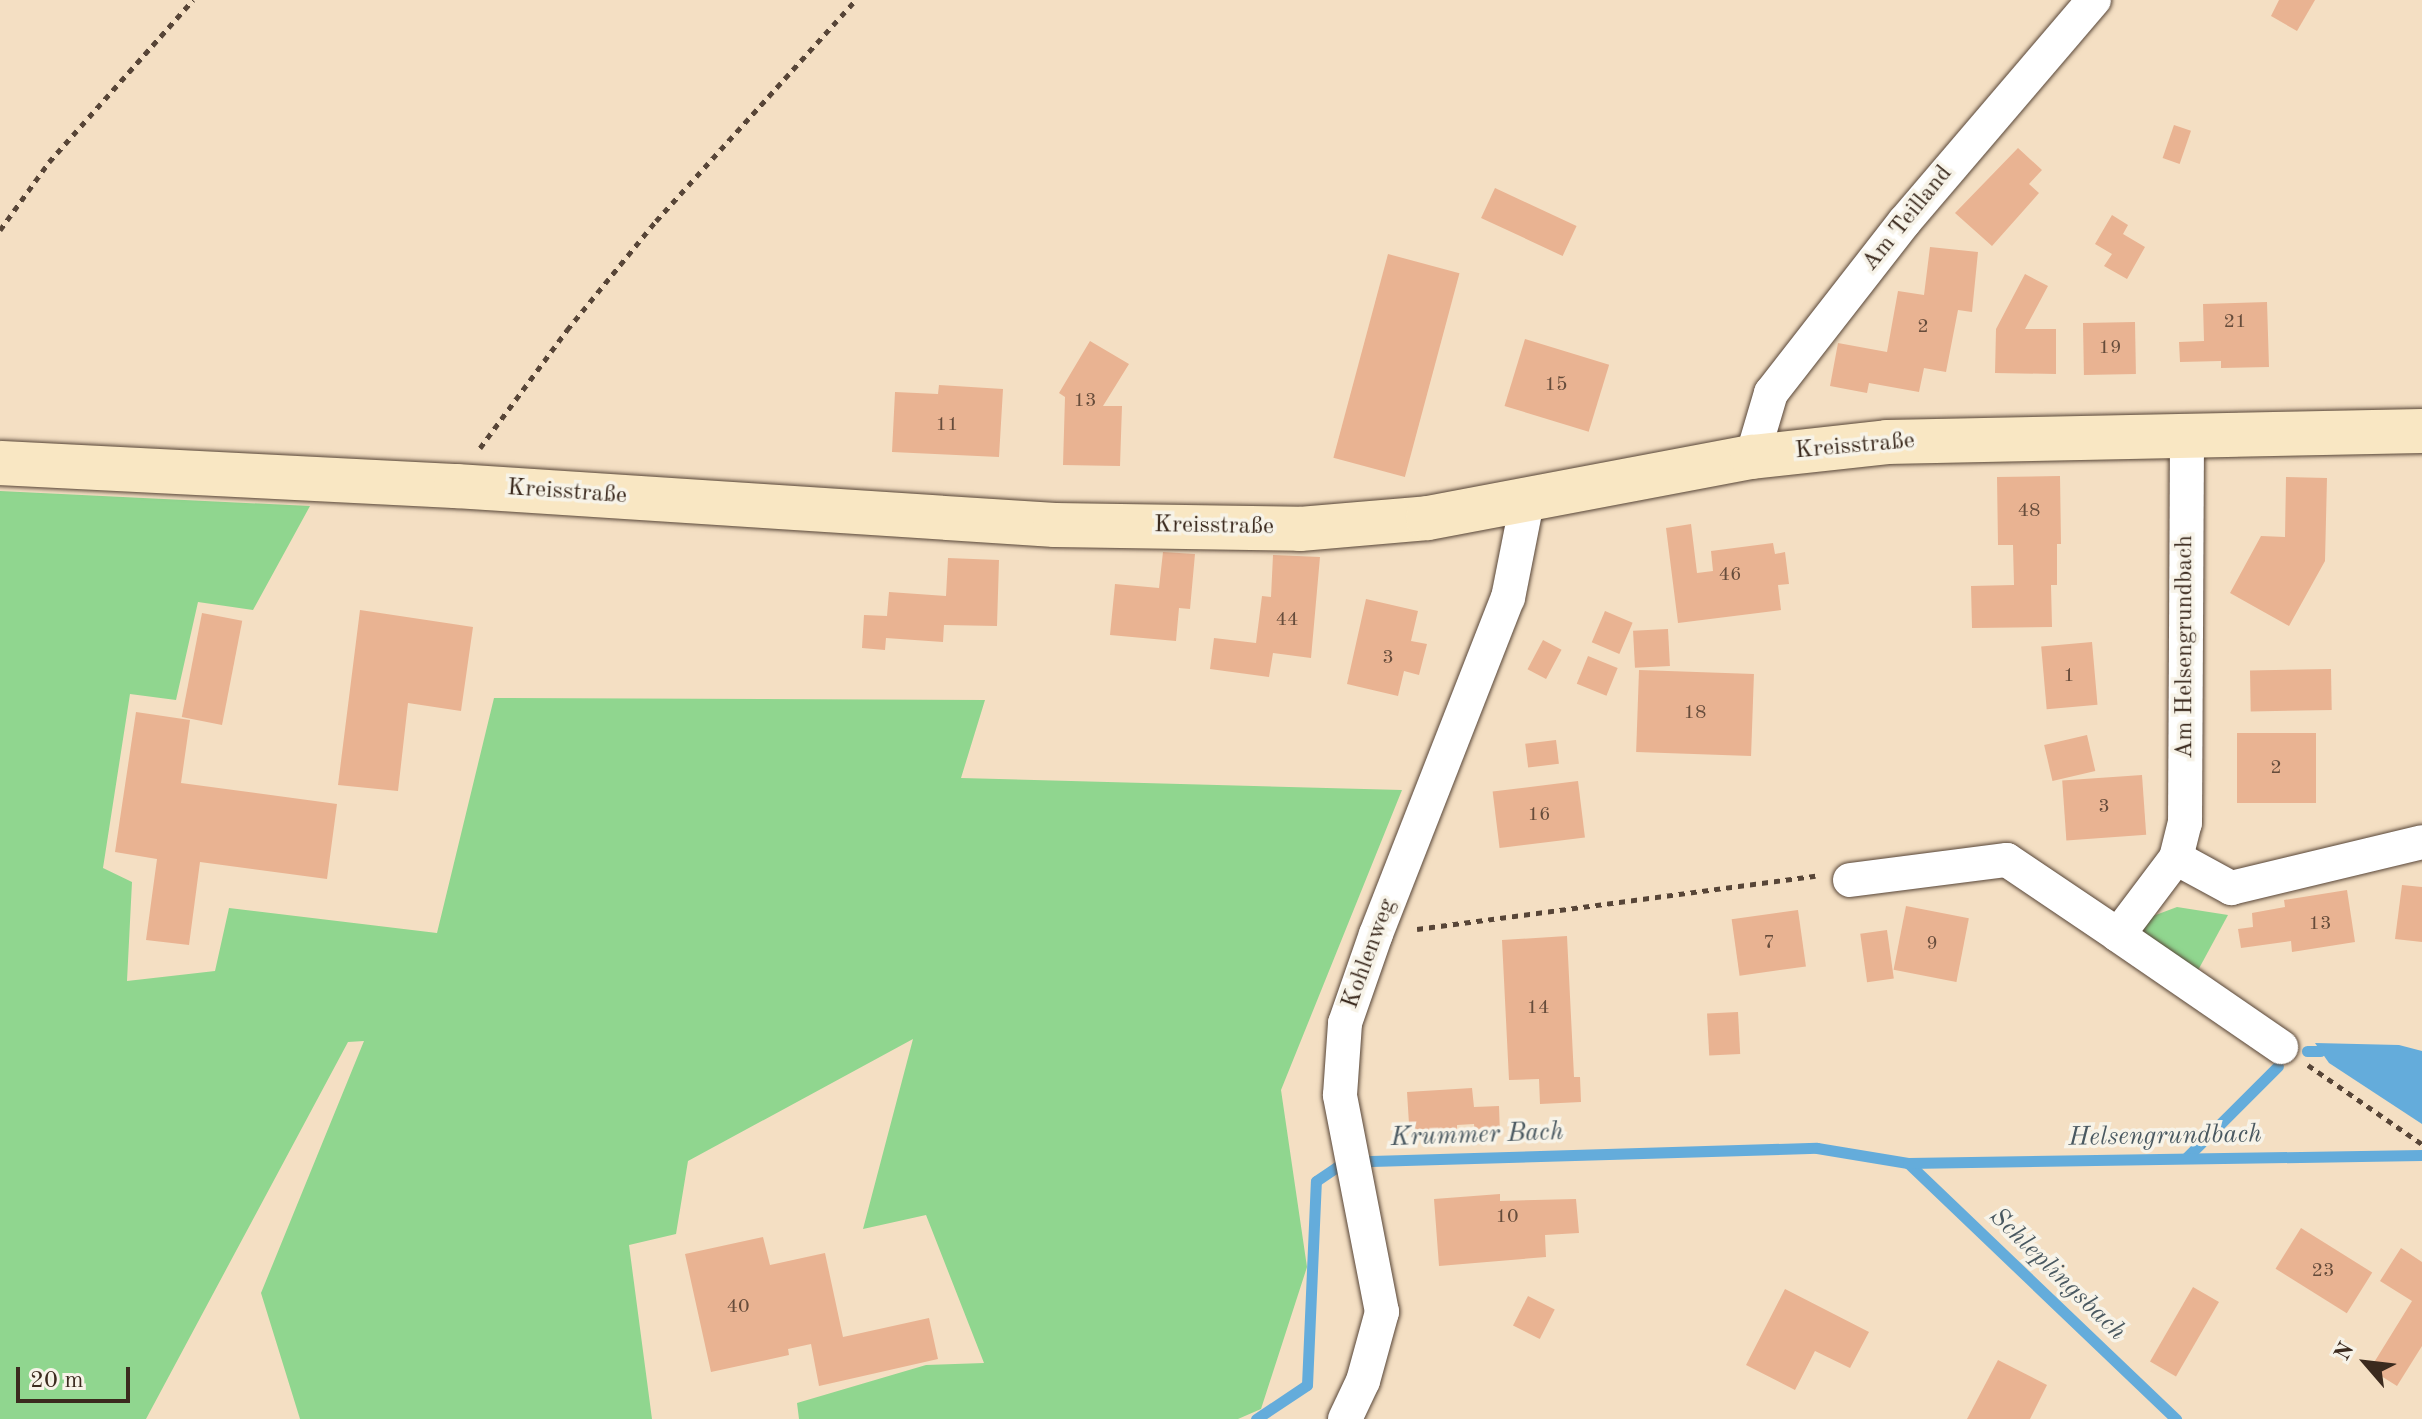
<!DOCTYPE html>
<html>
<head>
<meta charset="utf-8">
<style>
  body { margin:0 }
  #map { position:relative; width:2422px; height:1419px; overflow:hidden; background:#f4dfc3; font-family:"Old Standard TT",serif }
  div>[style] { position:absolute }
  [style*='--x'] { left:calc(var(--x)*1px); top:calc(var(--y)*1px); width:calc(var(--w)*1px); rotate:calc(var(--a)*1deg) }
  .green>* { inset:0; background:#90d68f }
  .water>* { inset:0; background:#64acdb }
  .stream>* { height:11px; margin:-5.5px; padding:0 5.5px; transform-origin:5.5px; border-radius:5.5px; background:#64acdb }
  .building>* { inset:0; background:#e9b392; transform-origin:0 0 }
  .path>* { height:5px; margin-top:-2.5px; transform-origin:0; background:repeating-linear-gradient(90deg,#574537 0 6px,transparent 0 12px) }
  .roads { filter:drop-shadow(0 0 2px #574537) drop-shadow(0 0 2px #574537) }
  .street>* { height:34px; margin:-17px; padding:0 17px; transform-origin:17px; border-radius:17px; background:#fff }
  .secondary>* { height:44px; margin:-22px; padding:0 22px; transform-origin:22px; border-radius:22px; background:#f9e7c3 }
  span { translate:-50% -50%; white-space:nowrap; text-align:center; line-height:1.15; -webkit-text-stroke:7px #f7f3e8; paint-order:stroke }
  .number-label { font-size:20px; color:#664c3b }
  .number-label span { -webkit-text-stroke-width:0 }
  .street-label { font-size:24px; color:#3b2a1e }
  .water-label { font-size:26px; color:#495860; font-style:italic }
  .north { position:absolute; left:2326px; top:1323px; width:80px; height:80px; -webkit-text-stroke:6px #f7f3e8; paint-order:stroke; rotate:298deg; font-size:22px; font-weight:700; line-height:32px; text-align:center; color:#3b2a1e }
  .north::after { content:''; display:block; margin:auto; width:28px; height:36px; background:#3b2a1e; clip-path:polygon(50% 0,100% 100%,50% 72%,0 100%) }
  .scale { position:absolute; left:16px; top:1367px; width:114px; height:36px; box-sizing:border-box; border:4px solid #3b2a1e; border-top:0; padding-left:10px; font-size:24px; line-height:28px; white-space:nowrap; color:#3b2a1e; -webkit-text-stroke:6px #f7f3e8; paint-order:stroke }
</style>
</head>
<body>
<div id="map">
  <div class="green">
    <div style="clip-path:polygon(0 491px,310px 506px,253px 610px,198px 602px,176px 700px,130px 694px,103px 868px,132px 882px,127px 981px,215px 971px,229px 908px,437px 933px,494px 698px,985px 700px,961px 778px,1402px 790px,1281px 1090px,1307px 1267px,1261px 1409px,1238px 1419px,799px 1419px,797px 1403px,926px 1365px,984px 1363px,926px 1215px,863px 1229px,913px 1039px,688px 1161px,676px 1234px,629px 1245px,652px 1419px,300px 1419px,261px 1293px,364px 1041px,348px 1042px,146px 1419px,0 1419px)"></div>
    <div style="clip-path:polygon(2177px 907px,2228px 915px,2196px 974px,2140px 935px,2153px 916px)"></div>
  </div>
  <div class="water">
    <div style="clip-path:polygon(2315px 1043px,2399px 1045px,2422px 1051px,2422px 1124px,2329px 1063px)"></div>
  </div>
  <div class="stream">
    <div style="--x:2307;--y:1051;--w:13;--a:0"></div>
    <div style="--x:2186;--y:1158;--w:130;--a:-45"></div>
    <div style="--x:1908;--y:1163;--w:371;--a:43.7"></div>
    <div style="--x:1256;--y:1419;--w:61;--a:-33.7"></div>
    <div style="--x:1307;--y:1385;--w:204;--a:-87.5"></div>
    <div style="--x:1316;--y:1181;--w:25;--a:-34"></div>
    <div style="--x:1337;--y:1167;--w:35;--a:-10"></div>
    <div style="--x:1371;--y:1161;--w:446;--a:-1.7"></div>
    <div style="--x:1817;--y:1148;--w:92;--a:9.4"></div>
    <div style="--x:1908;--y:1163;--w:514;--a:-0.89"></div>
  </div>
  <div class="building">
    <div style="clip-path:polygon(2279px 0,2315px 0,2297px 31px,2271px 16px)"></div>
    <div style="left:2174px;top:125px;width:18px;height:35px;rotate:19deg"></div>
    <div style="clip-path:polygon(2018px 148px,2042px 170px,2029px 184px,2039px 193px,1992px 246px,1955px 213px)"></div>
    <div style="left:1495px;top:188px;width:90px;height:33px;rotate:25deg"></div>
    <div style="clip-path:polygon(2112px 215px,2128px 225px,2123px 234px,2145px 247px,2127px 279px,2104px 266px,2112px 254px,2095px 244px)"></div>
    <div style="clip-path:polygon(1930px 247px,1978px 252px,1972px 312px,1958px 310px,1946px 372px,1924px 368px,1919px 392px,1869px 383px,1867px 393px,1830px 386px,1838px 343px,1887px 352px,1898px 291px,1924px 295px)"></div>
    <div style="left:1388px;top:254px;width:74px;height:211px;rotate:15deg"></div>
    <div style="clip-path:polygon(2025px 274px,2048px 286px,2025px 329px,2056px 329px,2056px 374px,1995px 373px,1996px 329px)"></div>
    <div style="clip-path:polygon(2267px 302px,2269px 367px,2221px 368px,2221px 361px,2180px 362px,2179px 342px,2204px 341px,2203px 304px)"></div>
    <div style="left:2135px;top:322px;width:52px;height:52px;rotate:89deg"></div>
    <div style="left:1525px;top:339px;width:88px;height:70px;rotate:17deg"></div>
    <div style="clip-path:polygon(1090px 341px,1129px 364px,1103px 406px,1122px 406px,1120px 466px,1063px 465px,1065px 397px,1059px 393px)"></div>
    <div style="clip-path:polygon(939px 385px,1003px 389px,999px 457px,892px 452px,895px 392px,938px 394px)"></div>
    <div style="clip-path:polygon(2060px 476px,2061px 544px,2057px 544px,2057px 585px,2051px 585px,2052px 627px,1972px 628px,1971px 586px,2014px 585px,2013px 545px,1998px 545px,1997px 477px)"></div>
    <div style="clip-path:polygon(2286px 477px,2327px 478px,2325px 561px,2289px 626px,2230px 593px,2261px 536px,2285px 537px)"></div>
    <div style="clip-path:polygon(1691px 524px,1697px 573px,1713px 571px,1711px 551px,1773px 543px,1775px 554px,1785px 552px,1789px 584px,1778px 585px,1781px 610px,1678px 623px,1666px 528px)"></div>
    <div style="clip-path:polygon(1163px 552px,1195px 554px,1190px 609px,1179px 608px,1176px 641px,1110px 635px,1115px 584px,1159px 588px)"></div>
    <div style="clip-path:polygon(1273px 555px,1320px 557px,1311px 658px,1273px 653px,1269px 677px,1210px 669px,1214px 638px,1256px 643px,1262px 596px,1271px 597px)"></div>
    <div style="clip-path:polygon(948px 558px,999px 560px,997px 626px,944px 625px,943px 642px,886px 638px,885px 650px,862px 648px,864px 615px,887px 616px,889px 592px,946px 596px)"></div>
    <div style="clip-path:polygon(1366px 599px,1418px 611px,1411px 641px,1427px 644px,1419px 675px,1404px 671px,1398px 696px,1347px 684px)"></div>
    <div style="clip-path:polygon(360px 610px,473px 627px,461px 711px,408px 703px,398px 791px,338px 785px)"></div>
    <div style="left:1605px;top:611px;width:30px;height:34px;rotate:23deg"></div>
    <div style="left:202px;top:613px;width:41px;height:106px;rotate:11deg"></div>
    <div style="left:1668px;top:629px;width:37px;height:35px;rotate:87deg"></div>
    <div style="left:1543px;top:640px;width:21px;height:33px;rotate:28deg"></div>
    <div style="left:2092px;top:642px;width:63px;height:51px;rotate:85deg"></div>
    <div style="left:1588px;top:656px;width:32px;height:30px;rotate:22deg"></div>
    <div style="left:2331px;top:669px;width:41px;height:81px;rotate:89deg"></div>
    <div style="left:1639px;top:670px;width:115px;height:82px;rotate:2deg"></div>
    <div style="clip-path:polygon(136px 712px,190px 720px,181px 783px,337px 804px,327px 879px,200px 862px,189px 945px,146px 940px,157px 859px,115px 852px)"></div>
    <div style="left:2237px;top:733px;width:79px;height:70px"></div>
    <div style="left:2087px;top:735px;width:37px;height:44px;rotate:77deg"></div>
    <div style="left:1556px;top:740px;width:24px;height:31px;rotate:83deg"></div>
    <div style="left:2142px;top:775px;width:60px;height:80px;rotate:86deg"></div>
    <div style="left:1578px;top:781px;width:57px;height:86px;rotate:83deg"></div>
    <div style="clip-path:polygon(2402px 885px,2422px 887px,2422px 942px,2395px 939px)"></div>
    <div style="clip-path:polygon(2347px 890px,2355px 942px,2292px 952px,2291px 941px,2241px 948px,2238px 929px,2253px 927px,2252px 913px,2285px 907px,2284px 900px)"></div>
    <div style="left:1906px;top:906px;width:64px;height:65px;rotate:11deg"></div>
    <div style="left:1798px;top:910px;width:57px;height:67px;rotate:82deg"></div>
    <div style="left:1887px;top:930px;width:49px;height:27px;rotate:82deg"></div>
    <div style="clip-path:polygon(1567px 936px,1574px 1077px,1580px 1077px,1581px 1102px,1540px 1104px,1539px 1079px,1509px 1080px,1502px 940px)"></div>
    <div style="left:1738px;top:1012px;width:42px;height:31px;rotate:87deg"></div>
    <div style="clip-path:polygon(1472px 1088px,1474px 1107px,1499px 1106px,1500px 1134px,1475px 1135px,1474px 1124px,1457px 1125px,1457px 1137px,1410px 1140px,1407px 1092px)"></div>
    <div style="clip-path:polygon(1500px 1194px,1500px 1201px,1576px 1199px,1579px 1233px,1545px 1235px,1546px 1257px,1439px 1266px,1434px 1199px)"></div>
    <div style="left:2301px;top:1228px;width:84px;height:48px;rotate:32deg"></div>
    <div style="clip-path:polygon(763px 1237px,770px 1265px,825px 1253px,843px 1337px,929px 1318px,938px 1359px,819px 1386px,811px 1344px,788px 1349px,789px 1355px,711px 1372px,685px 1254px)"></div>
    <div style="clip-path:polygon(2401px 1248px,2422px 1262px,2422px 1346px,2397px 1386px,2370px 1369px,2412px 1301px,2380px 1281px)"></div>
    <div style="left:2193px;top:1287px;width:30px;height:86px;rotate:30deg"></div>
    <div style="clip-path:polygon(1785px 1289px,1869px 1332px,1850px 1368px,1815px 1351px,1795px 1390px,1746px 1365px)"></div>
    <div style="left:1528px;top:1296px;width:30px;height:33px;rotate:27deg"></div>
    <div style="clip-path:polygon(1998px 1360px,2047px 1385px,2030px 1419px,1967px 1419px)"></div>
  </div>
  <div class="path">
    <div style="--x:0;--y:230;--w:84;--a:-54.2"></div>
    <div style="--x:49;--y:162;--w:217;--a:-48.4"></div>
    <div style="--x:480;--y:448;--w:147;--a:-53.6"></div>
    <div style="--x:567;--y:330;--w:141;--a:-50.8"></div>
    <div style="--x:656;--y:221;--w:298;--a:-47.9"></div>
    <div style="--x:1417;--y:929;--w:402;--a:-7.6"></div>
    <div style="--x:2308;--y:1065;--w:139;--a:34.7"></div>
  </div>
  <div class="roads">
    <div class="street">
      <div style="--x:1752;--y:457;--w:67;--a:-73.5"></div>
      <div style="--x:1771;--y:393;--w:218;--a:-52.1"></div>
      <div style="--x:1905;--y:221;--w:291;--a:-49.5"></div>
      <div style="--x:2176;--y:858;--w:63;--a:28.6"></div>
      <div style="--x:2231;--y:888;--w:196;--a:-13.5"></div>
      <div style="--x:1850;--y:880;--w:158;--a:-7.3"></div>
      <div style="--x:2007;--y:860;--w:134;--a:34"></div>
      <div style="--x:2118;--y:935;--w:96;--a:-53"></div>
      <div style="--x:2176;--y:858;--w:36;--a:-76"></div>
      <div style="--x:2185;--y:823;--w:387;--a:-89.7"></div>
      <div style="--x:2118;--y:935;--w:198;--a:34.5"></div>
      <div style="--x:1345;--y:1419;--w:42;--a:-64.7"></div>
      <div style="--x:1363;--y:1381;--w:72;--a:-74.6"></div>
      <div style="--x:1382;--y:1312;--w:221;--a:-101"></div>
      <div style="--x:1340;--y:1095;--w:72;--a:-86"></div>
      <div style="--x:1345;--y:1023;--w:94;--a:-70.8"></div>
      <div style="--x:1376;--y:934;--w:361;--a:-68.6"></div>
      <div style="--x:1508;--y:598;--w:98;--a:-78.8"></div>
    </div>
    <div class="secondary">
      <div style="--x:0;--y:463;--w:457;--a:2.9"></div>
      <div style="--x:456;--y:486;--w:600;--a:3.73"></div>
      <div style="--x:1055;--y:525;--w:245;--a:0.9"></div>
      <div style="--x:1300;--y:529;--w:128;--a:-4.9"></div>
      <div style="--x:1428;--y:518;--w:330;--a:-10.7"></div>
      <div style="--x:1752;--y:457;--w:136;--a:-6.3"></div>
      <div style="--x:1887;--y:442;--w:535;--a:-1.18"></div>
    </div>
  </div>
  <div class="number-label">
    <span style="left:2235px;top:322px">21</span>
    <span style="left:1923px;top:327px">2</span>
    <span style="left:2110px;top:348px">19</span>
    <span style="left:1556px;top:385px">15</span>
    <span style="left:1085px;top:401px">13</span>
    <span style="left:947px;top:425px">11</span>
    <span style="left:2029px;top:511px">48</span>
    <span style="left:1730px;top:575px">46</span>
    <span style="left:1287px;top:620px">44</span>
    <span style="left:1388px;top:658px">3</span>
    <span style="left:2069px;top:676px">1</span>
    <span style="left:1695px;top:713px">18</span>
    <span style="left:2276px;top:768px">2</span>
    <span style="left:2104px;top:807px">3</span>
    <span style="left:1539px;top:815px">16</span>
    <span style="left:2320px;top:924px">13</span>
    <span style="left:1769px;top:943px">7</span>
    <span style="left:1932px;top:944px">9</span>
    <span style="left:1538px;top:1008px">14</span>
    <span style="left:1507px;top:1217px">10</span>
    <span style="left:2323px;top:1271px">23</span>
    <span style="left:738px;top:1307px">40</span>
  </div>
  <div class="street-label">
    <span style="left:1908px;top:219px;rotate:-51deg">Am Teilland</span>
    <span style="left:1855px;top:447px;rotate:-5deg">Kreisstraße</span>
    <span style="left:567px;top:493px;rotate:4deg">Kreisstraße</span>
    <span style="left:1214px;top:527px;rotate:1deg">Kreisstraße</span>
    <span style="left:2186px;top:647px;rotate:-90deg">Am Helsengrundbach</span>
    <span style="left:1370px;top:954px;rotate:-70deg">Kohlenweg</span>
  </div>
  <div class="water-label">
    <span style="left:1477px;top:1136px;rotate:-2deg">Krummer Bach</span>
    <span style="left:2165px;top:1137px;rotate:-1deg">Helsengrundbach</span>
    <span style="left:2057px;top:1275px;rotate:44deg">Schleplingsbach</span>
  </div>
  <div class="north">N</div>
  <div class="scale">20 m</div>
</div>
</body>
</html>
